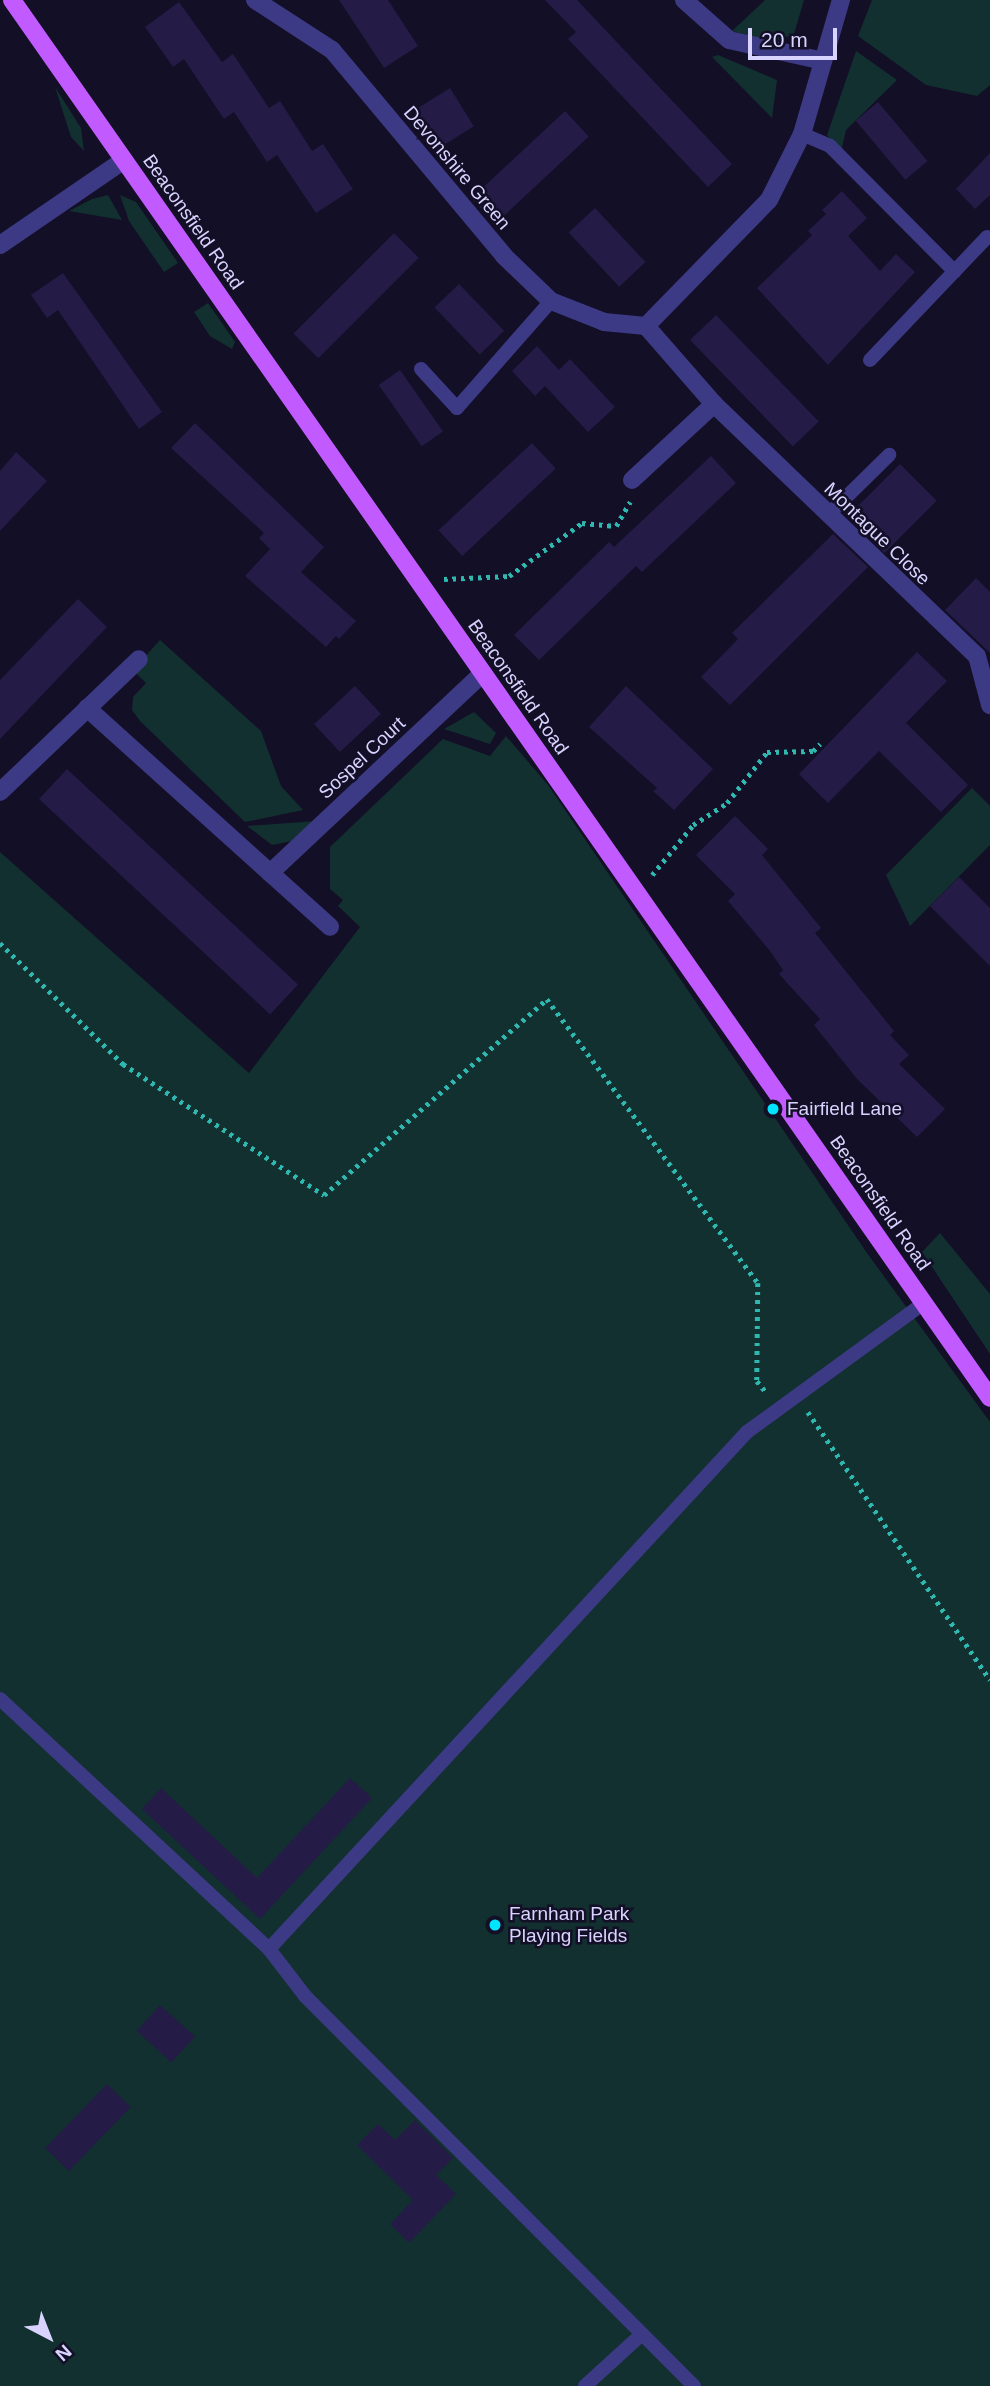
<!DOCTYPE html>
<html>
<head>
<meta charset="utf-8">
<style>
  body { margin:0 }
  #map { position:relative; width:990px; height:2386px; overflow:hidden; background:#130f26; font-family:Arial,sans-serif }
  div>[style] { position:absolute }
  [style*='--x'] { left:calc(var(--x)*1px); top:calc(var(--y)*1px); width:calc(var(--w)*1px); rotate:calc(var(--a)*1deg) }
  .green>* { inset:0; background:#12302f }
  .building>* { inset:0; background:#241b47; transform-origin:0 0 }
  .path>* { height:4.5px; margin-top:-2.25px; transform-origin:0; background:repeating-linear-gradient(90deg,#2fb8b0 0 3.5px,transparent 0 8.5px) }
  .service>* { height:14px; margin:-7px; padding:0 7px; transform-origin:7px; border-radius:7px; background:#3d3a85 }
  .minor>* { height:18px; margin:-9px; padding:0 9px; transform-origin:9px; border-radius:9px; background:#3d3a85 }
  .primary>* { height:18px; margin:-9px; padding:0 9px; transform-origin:9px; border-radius:9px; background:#c25bff }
  .dots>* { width:19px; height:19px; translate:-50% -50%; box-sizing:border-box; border:4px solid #130f26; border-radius:50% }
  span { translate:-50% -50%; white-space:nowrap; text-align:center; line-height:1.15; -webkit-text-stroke:5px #130f26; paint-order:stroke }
  .street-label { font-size:19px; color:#d9d4ff }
  .poi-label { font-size:19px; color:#d9d4ff }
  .left { translate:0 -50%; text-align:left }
  .north { position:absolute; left:14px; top:2302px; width:70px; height:70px; -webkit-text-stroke:5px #130f26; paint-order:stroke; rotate:138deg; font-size:19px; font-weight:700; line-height:28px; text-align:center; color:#d9d4ff }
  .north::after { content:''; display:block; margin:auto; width:24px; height:32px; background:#d9d4ff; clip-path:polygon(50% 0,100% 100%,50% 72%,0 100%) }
  .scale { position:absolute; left:748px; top:28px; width:89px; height:32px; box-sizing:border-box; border:4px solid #d9d4ff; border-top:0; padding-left:9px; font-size:21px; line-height:24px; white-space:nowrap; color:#d9d4ff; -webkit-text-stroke:5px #130f26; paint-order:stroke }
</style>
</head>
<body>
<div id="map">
  <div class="green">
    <div style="clip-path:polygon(765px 0,804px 0,794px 34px,774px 42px,732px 31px)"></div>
    <div style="clip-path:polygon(872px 0,990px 0,990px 85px,977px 96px,926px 85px,858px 36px)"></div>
    <div style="clip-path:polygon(856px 51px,897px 80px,846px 130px,841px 152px,827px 135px)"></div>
    <div style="clip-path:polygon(718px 55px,777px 80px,772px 118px,712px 57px)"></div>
    <div style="clip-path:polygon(55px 87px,81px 128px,84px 151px,71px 137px)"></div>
    <div style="clip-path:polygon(108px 195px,122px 220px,69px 211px,92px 199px)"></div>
    <div style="clip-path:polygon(120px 195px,136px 202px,178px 263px,164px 272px,129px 221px)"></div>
    <div style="clip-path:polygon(208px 303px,235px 342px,232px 349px,210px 336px,194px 312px)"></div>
    <div style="clip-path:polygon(160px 640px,261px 731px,281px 786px,303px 810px,245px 822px,140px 721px,132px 710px,133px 697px,146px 683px,133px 670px)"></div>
    <div style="clip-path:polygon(474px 712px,496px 733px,490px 744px,444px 729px)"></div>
    <div style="clip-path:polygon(506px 736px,548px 785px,867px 1253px,990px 1422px,990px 2386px,0 2386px,0 852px,249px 1073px,360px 927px,338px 906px,343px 900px,330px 889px,330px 847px,443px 739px,490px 756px)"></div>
    <div style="clip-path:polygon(972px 788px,990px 806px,990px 845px,910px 926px,886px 875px)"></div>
    <div style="clip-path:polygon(317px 821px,292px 841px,272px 845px,247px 826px)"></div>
    <div style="clip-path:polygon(940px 1233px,990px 1294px,990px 1354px,922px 1252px)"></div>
  </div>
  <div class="building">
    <div style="clip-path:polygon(339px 0,388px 0,418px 46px,384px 68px)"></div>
    <div style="clip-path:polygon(545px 0,577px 0,732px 164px,708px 187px,568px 39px,576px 32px)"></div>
    <div style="clip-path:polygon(179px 2px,222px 62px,233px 54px,269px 108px,280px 101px,312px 151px,323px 144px,353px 189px,316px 213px,277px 155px,267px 162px,234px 112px,224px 119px,184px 59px,173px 67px,145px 27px)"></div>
    <div style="left:450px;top:88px;width:45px;height:42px;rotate:58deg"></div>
    <div style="left:878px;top:102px;width:77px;height:29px;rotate:50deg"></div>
    <div style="left:565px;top:111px;width:35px;height:128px;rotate:47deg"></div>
    <div style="clip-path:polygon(990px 153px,990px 195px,975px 209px,956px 189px)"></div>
    <div style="clip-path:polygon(842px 191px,867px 218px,848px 236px,880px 271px,896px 254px,915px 272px,828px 365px,757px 288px,812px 235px,808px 231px,826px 214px,822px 210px)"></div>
    <div style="left:595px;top:208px;width:74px;height:36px;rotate:47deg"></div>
    <div style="left:394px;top:233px;width:35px;height:142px;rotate:45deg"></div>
    <div style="clip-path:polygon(63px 273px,162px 412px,139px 429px,58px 310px,47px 318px,31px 295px)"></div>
    <div style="left:459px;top:284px;width:65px;height:34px;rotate:46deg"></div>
    <div style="left:716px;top:315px;width:148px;height:36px;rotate:46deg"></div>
    <div style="clip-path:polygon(537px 346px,559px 370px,570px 359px,615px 407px,588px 432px,545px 386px,535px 396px,512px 371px)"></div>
    <div style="left:400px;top:370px;width:75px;height:26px;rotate:55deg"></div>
    <div style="clip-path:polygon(195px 423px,324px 547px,301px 572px,356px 621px,339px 639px,336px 636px,326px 647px,245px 576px,270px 549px,259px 538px,264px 533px,171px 448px)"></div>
    <div style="left:532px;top:443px;width:35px;height:128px;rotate:47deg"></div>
    <div style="clip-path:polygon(16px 452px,47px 481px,0 531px,0 471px)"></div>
    <div style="clip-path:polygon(711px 456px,736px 483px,642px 572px,636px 566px,539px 660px,514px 635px,609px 542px,614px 547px)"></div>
    <div style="left:900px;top:464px;width:52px;height:74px;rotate:45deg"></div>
    <div style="clip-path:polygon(833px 534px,868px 567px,730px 705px,701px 677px,738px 639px,732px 633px)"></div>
    <div style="clip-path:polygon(976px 578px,990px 592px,990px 653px,945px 610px)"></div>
    <div style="clip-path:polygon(78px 599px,107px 627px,0 739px,0 680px)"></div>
    <div style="clip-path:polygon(917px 652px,947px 681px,906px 723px,968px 785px,941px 812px,879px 751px,828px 803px,799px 774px)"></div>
    <div style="left:355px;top:686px;width:38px;height:56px;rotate:47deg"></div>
    <div style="clip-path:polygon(626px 686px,713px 769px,674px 810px,653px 791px,657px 788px,589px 727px)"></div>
    <div style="left:67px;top:769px;width:316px;height:41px;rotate:43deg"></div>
    <div style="clip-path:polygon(735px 816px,768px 849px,762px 855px,821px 928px,815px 933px,894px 1031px,890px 1035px,909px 1055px,899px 1064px,945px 1109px,917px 1137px,857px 1079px,814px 1025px,820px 1019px,779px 974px,783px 970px,770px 951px,728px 901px,735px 894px,696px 855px)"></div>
    <div style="clip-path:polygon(959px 877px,990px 908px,990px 966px,930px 906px)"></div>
    <div style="clip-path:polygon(350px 1778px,372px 1798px,260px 1919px,142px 1809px,161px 1788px,257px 1878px)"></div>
    <div style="left:160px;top:2005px;width:47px;height:35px;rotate:42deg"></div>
    <div style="left:107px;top:2084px;width:33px;height:89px;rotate:44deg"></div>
    <div style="clip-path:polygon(415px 2120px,453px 2158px,436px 2175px,456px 2194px,409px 2243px,390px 2224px,413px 2200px,357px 2145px,378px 2124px,395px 2140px)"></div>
  </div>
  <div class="path">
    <div style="--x:444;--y:579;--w:65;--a:-2.6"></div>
    <div style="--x:509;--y:576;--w:90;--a:-36"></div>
    <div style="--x:582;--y:523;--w:34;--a:5"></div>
    <div style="--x:616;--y:526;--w:28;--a:-60"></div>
    <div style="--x:652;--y:875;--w:65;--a:-50.6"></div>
    <div style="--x:693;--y:825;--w:40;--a:-32.9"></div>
    <div style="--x:727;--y:803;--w:65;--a:-51.9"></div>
    <div style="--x:767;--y:752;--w:46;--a:-1.2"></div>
    <div style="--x:813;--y:751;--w:10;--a:-45"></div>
    <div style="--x:0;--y:943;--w:173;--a:44.5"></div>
    <div style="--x:123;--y:1064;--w:240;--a:33.1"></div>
    <div style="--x:324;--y:1195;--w:297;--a:-41.3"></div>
    <div style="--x:547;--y:999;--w:354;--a:53.4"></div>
    <div style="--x:758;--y:1283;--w:98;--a:90.6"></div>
    <div style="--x:757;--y:1381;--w:14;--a:51"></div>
    <div style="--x:808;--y:1412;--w:324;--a:55.8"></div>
  </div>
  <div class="service">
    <div style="--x:802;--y:134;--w:30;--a:23"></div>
    <div style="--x:830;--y:146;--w:177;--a:45.2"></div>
    <div style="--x:870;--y:360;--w:170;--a:-46.4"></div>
    <div style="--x:421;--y:369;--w:53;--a:47.3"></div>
    <div style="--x:457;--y:408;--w:142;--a:-48.7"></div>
    <div style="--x:828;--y:515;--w:86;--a:-44.5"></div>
    <div style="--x:0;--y:1699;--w:367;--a:42.9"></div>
    <div style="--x:269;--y:1949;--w:59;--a:52.5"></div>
    <div style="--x:305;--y:1996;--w:551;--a:45.07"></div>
    <div style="--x:269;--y:1949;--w:704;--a:-47.24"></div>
    <div style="--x:747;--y:1432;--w:220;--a:-36.1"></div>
    <div style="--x:585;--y:2386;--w:77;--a:-42.4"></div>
  </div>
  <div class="minor">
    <div style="--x:255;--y:0;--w:92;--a:33"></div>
    <div style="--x:332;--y:50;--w:268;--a:50.1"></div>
    <div style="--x:504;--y:256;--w:65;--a:43.8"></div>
    <div style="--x:551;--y:301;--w:57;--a:21.6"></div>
    <div style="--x:604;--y:322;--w:42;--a:5.4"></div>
    <div style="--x:646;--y:326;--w:176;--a:-45.7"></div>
    <div style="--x:769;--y:200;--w:74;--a:-63.4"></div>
    <div style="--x:802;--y:134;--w:140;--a:-73.8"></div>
    <div style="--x:684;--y:0;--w:60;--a:41.6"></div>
    <div style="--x:729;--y:40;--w:92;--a:12.5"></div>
    <div style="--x:0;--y:245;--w:150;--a:-34.4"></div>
    <div style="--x:714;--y:404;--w:364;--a:43.8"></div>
    <div style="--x:977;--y:656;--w:51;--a:75.1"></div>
    <div style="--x:632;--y:480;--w:112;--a:-42.8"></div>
    <div style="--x:714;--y:404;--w:103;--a:-131.1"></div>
    <div style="--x:87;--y:708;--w:327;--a:42"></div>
    <div style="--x:0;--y:792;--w:192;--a:-43.7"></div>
    <div style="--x:270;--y:873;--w:292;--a:-43.2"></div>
  </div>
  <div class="primary">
    <div style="--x:12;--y:0;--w:1706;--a:55.02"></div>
  </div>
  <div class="dots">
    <div style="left:773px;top:1109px;background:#00e5ff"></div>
    <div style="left:495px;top:1925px;background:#00e5ff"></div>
  </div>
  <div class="street-label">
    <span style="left:457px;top:168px;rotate:50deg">Devonshire Green</span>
    <span style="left:193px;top:222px;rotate:55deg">Beaconsfield Road</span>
    <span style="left:877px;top:534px;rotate:44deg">Montague Close</span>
    <span style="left:518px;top:687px;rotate:55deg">Beaconsfield Road</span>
    <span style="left:362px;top:758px;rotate:-43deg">Sospel Court</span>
    <span style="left:880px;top:1203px;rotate:55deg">Beaconsfield Road</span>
  </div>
  <div class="poi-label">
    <span class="left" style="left:787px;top:1109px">Fairfield Lane</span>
    <span class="left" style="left:509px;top:1925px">Farnham Park<br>Playing Fields</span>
  </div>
  <div class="north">N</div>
  <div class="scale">20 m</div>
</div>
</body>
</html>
